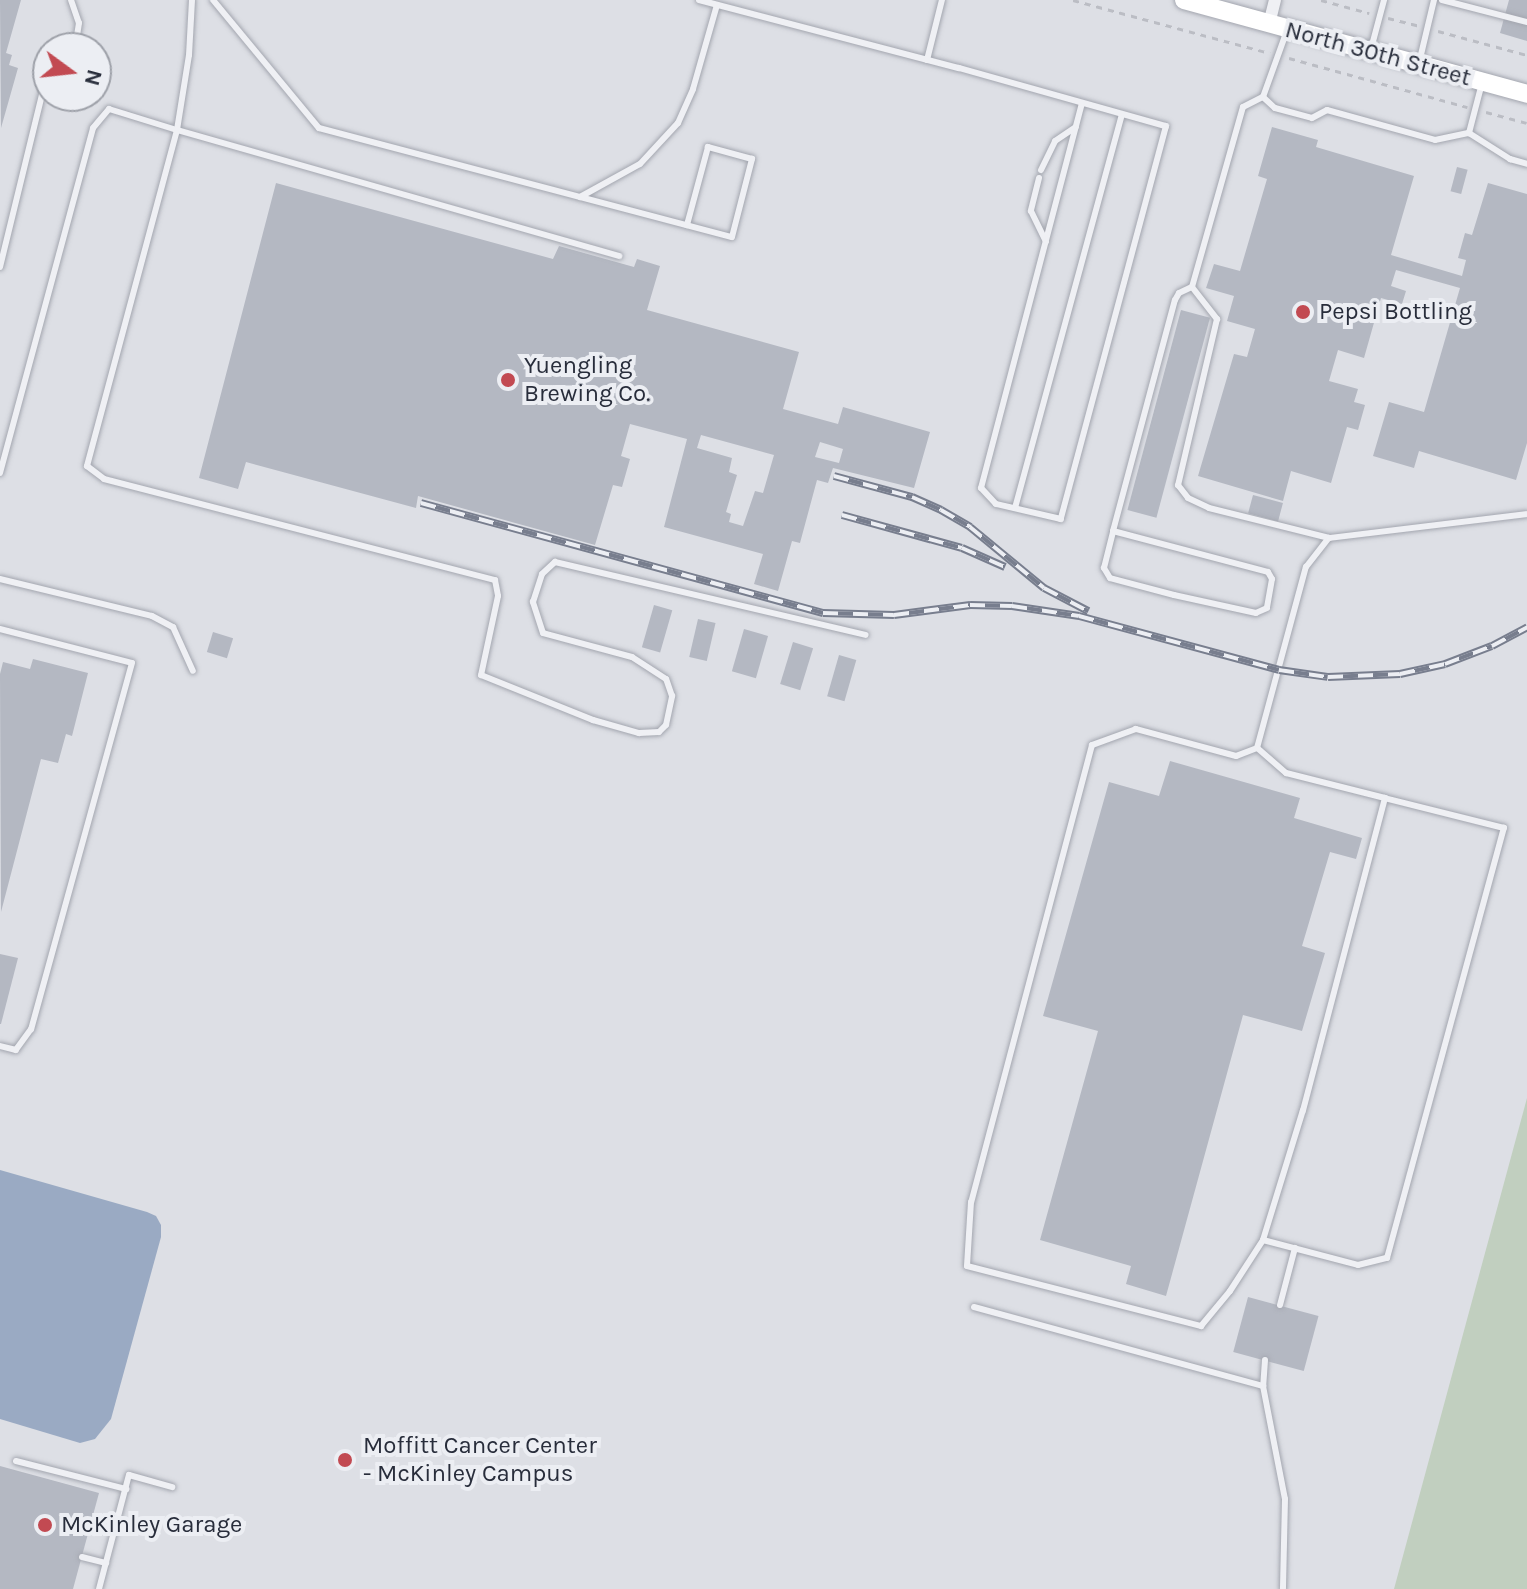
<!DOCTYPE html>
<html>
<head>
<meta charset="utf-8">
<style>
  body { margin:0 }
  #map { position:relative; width:1527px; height:1589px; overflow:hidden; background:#dddfe5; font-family:Karla,sans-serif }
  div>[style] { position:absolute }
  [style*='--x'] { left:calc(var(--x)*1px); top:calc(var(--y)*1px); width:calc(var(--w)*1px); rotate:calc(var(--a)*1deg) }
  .green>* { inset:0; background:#c1cfbf }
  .water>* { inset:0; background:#9aaac3 }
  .building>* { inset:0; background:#b4b8c2; transform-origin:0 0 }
  .path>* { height:3px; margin-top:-1.5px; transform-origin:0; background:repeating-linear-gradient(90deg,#bbbdc4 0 6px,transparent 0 12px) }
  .roads { filter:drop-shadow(0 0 2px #a3a6af) drop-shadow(0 0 2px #a3a6af) }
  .service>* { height:6px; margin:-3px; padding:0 3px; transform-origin:3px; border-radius:3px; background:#eff0f4 }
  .minor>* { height:12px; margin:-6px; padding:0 6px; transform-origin:6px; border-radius:6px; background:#eff0f4 }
  .secondary>* { height:18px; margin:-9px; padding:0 9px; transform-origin:9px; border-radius:9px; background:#fff }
  .rail>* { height:8px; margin-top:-4px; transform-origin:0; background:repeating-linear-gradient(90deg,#eceef3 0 15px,#787e8e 0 30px); box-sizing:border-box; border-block:2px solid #787e8e }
  .dots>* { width:22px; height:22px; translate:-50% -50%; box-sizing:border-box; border:4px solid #eceef3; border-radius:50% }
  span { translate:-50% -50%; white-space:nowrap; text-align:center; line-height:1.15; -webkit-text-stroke:8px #eceef3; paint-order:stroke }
  .street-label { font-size:24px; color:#282d3b }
  .poi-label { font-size:24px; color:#282d3b }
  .left { translate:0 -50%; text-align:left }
  .north { position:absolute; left:32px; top:32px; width:80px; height:80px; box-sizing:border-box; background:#eceef3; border:2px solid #9ea1a9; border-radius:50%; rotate:105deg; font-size:22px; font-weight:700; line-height:32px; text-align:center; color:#282d3b }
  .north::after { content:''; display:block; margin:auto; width:28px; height:36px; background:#c24a52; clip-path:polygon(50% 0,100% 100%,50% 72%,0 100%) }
</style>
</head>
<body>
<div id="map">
  <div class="green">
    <div style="clip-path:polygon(1527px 1098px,1527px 1589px,1394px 1589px)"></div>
  </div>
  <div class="water">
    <div style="clip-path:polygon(0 1170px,147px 1212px,156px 1216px,161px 1225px,161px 1237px,111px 1419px,95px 1439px,80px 1443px,0 1419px)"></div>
  </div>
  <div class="building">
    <div style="clip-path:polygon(0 0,21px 0,6px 53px,12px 55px,9px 65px,18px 68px,1px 128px)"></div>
    <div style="clip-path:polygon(1509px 0,1527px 0,1527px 41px,1500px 33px)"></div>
    <div style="clip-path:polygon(1272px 127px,1318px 140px,1316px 147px,1414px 176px,1391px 255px,1462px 276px,1466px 260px,1458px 258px,1465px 233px,1472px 235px,1488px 183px,1527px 194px,1527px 443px,1516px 480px,1419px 451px,1414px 468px,1373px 456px,1389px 402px,1424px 412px,1460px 288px,1396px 270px,1391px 286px,1406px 291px,1402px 304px,1381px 298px,1364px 358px,1338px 350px,1329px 381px,1358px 389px,1354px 402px,1365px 405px,1358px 430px,1347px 427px,1331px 483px,1291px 471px,1283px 501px,1198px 476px,1234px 354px,1247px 357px,1255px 329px,1227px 321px,1234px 296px,1206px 288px,1214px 264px,1240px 271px,1267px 179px,1258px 176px)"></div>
    <div style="left:1457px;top:167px;width:11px;height:25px;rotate:15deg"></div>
    <div style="clip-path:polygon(evenodd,276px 183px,553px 259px,559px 246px,634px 267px,637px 259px,660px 266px,647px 310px,799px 352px,783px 409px,838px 424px,843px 407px,930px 432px,914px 488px,833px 468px,828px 483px,817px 480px,800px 543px,792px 541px,778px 591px,754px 584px,763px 554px,664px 527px,687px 439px,630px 424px,621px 456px,630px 459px,622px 487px,613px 485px,595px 545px,418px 496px,416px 508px,246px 462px,238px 489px,199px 478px,276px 183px,701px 435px,774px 455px,763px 493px,755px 491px,743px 526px,729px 522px,731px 514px,726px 512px,737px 475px,729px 472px,732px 458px,697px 448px,701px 435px,276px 183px,820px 442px,843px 449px,839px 463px,815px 457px,820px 442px)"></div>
    <div style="left:1181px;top:310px;width:30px;height:207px;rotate:15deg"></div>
    <div style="left:1253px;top:495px;width:31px;height:19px;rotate:15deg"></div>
    <div style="left:654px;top:605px;width:19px;height:44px;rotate:16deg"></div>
    <div style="left:698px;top:619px;width:18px;height:39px;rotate:13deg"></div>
    <div style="left:744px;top:629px;width:25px;height:44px;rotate:16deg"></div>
    <div style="left:213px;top:632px;width:21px;height:21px;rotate:17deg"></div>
    <div style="left:793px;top:642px;width:21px;height:44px;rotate:17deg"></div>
    <div style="left:839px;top:655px;width:18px;height:43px;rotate:16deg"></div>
    <div style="clip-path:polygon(33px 659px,88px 673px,72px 736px,66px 734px,58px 763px,41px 759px,1px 912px,0 674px,3px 662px,30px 669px)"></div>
    <div style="clip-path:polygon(1170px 761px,1300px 798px,1294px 818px,1362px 838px,1356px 859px,1330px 852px,1302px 946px,1325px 953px,1302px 1031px,1243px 1015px,1166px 1296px,1126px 1284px,1131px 1266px,1040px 1240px,1098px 1031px,1043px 1016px,1109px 782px,1159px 796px)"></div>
    <div style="clip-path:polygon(0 954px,18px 958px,1px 1024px,0 1024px)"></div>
    <div style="left:1248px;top:1297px;width:73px;height:57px;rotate:15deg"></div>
    <div style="clip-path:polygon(0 1466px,99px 1493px,73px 1589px,0 1589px)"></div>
  </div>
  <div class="path">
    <div style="--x:1073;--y:0;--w:204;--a:15.1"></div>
    <div style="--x:1321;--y:0;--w:50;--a:15.2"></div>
    <div style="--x:1388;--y:18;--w:32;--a:14"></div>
    <div style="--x:1438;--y:31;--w:92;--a:15.1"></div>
    <div style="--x:1289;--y:58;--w:185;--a:15.4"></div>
    <div style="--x:1486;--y:112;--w:42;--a:15"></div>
  </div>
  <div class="roads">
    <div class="service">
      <div style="--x:71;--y:0;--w:24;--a:71"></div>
      <div style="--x:79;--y:23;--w:25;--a:99"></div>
      <div style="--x:192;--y:0;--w:55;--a:93.1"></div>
      <div style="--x:189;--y:55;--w:76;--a:99.1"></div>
      <div style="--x:177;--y:130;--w:460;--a:15.9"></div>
      <div style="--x:213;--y:0;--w:166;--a:50.4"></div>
      <div style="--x:319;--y:128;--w:427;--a:14.8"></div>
      <div style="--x:732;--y:237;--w:81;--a:-75.6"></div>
      <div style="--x:752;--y:159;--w:46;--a:-164.7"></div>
      <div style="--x:708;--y:147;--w:81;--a:105.1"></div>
      <div style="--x:699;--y:0;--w:269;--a:14.7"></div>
      <div style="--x:959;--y:68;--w:215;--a:15.7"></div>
      <div style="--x:1166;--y:126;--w:407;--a:105"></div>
      <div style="--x:1061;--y:519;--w:67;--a:-167"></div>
      <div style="--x:996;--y:504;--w:22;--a:-133"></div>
      <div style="--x:981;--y:488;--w:398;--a:-75.3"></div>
      <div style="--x:1442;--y:0;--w:88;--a:14.5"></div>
      <div style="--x:1371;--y:49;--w:51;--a:-75.1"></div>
      <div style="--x:927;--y:60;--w:62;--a:-76"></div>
      <div style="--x:1419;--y:63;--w:65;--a:-76.6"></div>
      <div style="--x:1482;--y:83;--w:52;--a:104.6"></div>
      <div style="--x:1469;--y:133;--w:49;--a:32.4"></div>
      <div style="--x:1510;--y:159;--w:18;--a:16"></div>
      <div style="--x:1263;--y:97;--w:68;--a:-70.2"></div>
      <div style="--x:1041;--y:170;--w:32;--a:-64"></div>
      <div style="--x:1055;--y:141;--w:25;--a:-34"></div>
      <div style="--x:1039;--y:178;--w:34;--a:104"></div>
      <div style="--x:1031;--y:211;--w:34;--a:64"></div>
      <div style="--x:580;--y:197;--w:68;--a:-28.8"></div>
      <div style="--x:640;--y:164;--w:56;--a:-47.2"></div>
      <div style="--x:678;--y:123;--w:37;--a:-66"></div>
      <div style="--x:693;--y:89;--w:87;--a:-74.1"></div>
      <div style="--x:0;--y:267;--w:185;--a:-76.3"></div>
      <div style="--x:44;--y:87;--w:4;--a:-27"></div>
      <div style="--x:1192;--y:287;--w:41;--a:52"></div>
      <div style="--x:1217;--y:319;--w:171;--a:103.2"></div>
      <div style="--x:1178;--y:485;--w:16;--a:52"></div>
      <div style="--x:1188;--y:498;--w:23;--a:25"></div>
      <div style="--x:1209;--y:508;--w:124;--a:14"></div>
      <div style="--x:0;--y:473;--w:357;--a:-74.9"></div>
      <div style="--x:93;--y:128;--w:25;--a:-50"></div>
      <div style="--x:109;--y:109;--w:71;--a:17.2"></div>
      <div style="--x:177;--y:130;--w:348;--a:105"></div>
      <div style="--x:87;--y:466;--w:21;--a:37"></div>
      <div style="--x:104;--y:479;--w:404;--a:14.5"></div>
      <div style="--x:495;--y:580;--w:16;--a:79"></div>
      <div style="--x:498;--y:596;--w:81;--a:102.1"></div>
      <div style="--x:481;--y:675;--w:121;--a:21.9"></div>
      <div style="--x:593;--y:720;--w:48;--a:15.8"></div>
      <div style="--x:639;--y:733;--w:20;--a:-3"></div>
      <div style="--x:659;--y:732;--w:10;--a:-45"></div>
      <div style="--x:666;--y:725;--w:30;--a:-78"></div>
      <div style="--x:672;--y:696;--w:18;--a:-109"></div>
      <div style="--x:666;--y:679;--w:40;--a:-147.1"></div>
      <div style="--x:632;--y:657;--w:92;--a:-164.9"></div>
      <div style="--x:543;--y:633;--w:33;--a:-108"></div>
      <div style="--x:533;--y:602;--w:29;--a:-72"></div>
      <div style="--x:542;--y:574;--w:18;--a:-43"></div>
      <div style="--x:555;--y:562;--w:319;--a:13.2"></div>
      <div style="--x:1015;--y:508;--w:408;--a:-74.8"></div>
      <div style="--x:1113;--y:531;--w:160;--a:14.8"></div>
      <div style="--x:1268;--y:572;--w:8;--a:60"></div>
      <div style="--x:1272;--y:579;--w:29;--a:100"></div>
      <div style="--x:1267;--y:608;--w:12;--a:156"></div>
      <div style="--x:1256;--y:613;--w:84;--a:-167.6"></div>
      <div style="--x:1174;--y:595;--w:66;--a:-165.1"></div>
      <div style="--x:1110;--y:578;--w:12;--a:-121"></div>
      <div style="--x:1104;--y:568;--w:38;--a:-76"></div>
      <div style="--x:1113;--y:531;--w:239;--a:-75"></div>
      <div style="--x:1175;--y:300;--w:8;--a:-60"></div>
      <div style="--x:1179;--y:293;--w:14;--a:-25"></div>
      <div style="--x:1192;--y:287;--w:187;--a:-74.2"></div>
      <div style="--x:1243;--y:107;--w:22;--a:-27"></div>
      <div style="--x:1263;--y:97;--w:16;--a:43"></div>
      <div style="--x:1275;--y:108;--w:38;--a:15"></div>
      <div style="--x:1312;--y:118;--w:17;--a:-28"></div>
      <div style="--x:1327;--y:110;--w:112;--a:15.5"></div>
      <div style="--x:1435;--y:140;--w:35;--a:-12"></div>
      <div style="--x:0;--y:579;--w:156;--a:13.7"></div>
      <div style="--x:152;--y:616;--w:24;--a:28"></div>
      <div style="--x:173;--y:627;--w:48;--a:65.6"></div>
      <div style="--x:0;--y:629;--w:136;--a:14.4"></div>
      <div style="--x:132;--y:663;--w:380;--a:105.4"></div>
      <div style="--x:31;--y:1029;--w:26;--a:126"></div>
      <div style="--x:16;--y:1050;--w:16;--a:-166"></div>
      <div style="--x:1257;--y:748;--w:22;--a:159"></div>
      <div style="--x:1236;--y:756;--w:104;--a:-164.9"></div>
      <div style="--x:1136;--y:729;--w:47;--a:160"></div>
      <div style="--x:1092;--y:745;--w:473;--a:104.8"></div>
      <div style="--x:971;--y:1202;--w:64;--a:93.6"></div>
      <div style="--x:967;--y:1266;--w:242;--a:14.4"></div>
      <div style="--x:1201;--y:1326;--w:45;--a:-50.4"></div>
      <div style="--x:1230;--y:1291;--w:61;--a:-57.1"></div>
      <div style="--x:1385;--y:798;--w:323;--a:104.7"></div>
      <div style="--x:1303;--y:1110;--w:136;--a:107.1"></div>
      <div style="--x:1263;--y:1240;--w:98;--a:14.7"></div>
      <div style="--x:1358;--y:1265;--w:30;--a:-14"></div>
      <div style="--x:1387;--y:1258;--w:446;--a:-74.8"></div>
      <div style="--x:1504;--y:828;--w:123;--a:-165.9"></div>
      <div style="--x:1385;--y:798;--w:102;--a:-165.8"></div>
      <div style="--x:1286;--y:773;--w:38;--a:-139"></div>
      <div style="--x:1257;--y:748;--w:188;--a:-74.9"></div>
      <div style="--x:1306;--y:567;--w:37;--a:-52"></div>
      <div style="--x:1329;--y:538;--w:199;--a:-6.9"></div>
      <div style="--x:1280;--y:1305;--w:59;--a:-75.3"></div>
      <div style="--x:974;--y:1307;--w:300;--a:15.3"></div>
      <div style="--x:1265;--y:1360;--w:26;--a:94"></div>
      <div style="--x:1263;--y:1386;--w:115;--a:79"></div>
      <div style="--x:1285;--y:1499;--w:90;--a:91.3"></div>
      <div style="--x:16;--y:1461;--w:114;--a:14.3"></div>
      <div style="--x:82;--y:1557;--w:25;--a:14"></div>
      <div style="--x:99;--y:1589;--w:118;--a:-75.3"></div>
      <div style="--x:129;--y:1475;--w:45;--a:15.6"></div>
    </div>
    <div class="minor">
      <div style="--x:1269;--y:24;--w:25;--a:-76"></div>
    </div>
    <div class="secondary">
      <div style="--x:1184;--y:0;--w:356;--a:15.3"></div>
    </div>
  </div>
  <div class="rail">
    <div style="--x:834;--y:476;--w:81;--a:15.1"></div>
    <div style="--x:912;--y:497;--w:32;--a:24"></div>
    <div style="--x:941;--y:510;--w:34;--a:30"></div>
    <div style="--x:970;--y:527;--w:96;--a:39.5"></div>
    <div style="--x:1044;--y:588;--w:50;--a:27.6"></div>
    <div style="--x:421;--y:503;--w:417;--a:15.3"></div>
    <div style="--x:823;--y:613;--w:71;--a:1.6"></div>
    <div style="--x:894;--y:615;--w:77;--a:-7.5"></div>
    <div style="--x:970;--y:605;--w:42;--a:1.4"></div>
    <div style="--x:1012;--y:606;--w:68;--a:8.5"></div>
    <div style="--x:1079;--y:616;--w:207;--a:15.1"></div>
    <div style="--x:1279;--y:670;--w:49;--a:8.1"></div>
    <div style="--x:1328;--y:677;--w:72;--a:-2.4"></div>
    <div style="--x:1400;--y:674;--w:46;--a:-12.5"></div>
    <div style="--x:1445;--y:664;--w:50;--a:-21"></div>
    <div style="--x:1492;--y:646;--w:40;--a:-28"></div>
    <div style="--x:842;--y:515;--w:124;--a:15.4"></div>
    <div style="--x:962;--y:548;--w:47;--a:23.8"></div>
  </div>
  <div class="dots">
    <div style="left:1303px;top:312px;background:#c24a52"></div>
    <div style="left:508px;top:380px;background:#c24a52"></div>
    <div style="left:345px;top:1460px;background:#c24a52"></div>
    <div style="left:45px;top:1525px;background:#c24a52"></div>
  </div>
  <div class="street-label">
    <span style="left:1378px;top:54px;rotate:15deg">North 30th Street</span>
  </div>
  <div class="poi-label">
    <span class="left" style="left:1319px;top:312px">Pepsi Bottling</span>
    <span class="left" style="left:524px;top:380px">Yuengling<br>Brewing Co.</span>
    <span class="left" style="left:363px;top:1460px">Moffitt Cancer Center<br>- McKinley Campus</span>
    <span class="left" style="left:61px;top:1525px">McKinley Garage</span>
  </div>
  <div class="north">N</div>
</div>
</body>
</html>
